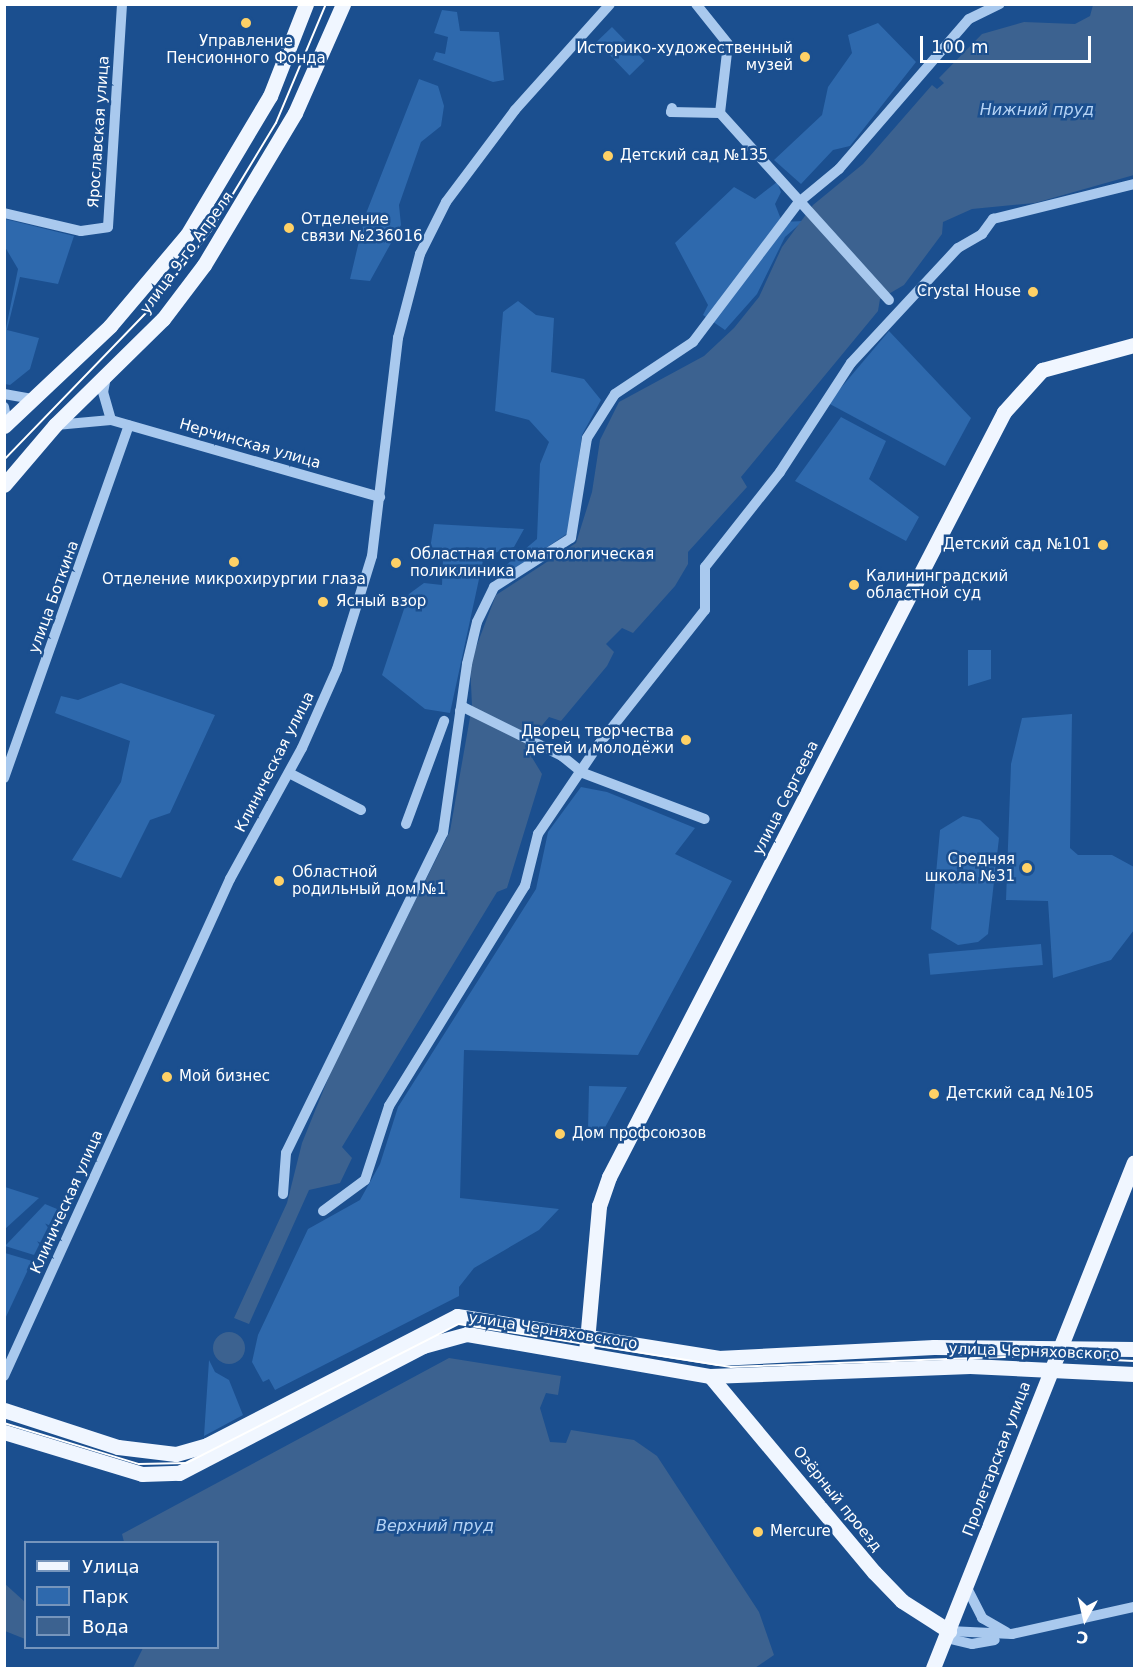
<!DOCTYPE html>
<html>
<head>
<meta charset="utf-8">
<style>
  body { margin:0 }
  #map { position:relative; width:1139px; height:1673px; overflow:hidden; background:#1b4f8f; font-family:"DejaVu Sans",sans-serif }
  div>[style] { position:absolute }
  [style*='--x'] { left:calc(var(--x)*1px); top:calc(var(--y)*1px); width:calc(var(--w)*1px); rotate:calc(var(--a)*1deg) }
  .green>* { inset:0; background:#2e69ad; transform-origin:0 0 }
  .water>* { inset:0; background:#3c6290 }
  .round { border-radius:50% }
  .minor>* { height:10px; margin:-5px; padding:0 5px; transform-origin:5px; border-radius:5px; background:#a9c9ee }
  .major>* { height:15px; margin:-7.5px; padding:0 7.5px; transform-origin:7.5px; border-radius:7.5px; background:#f0f6ff }
  .tram>* { height:1.5px; margin:-0.75px; padding:0 0.75px; transform-origin:0.75px; border-radius:0.75px; background:#fff }
  .dots>* { width:16px; height:16px; translate:-50% -50%; box-sizing:border-box; border:3px solid #1b4f8f; border-radius:50% }
  span { translate:-50% -50%; white-space:nowrap; text-align:center; line-height:1.15; -webkit-text-stroke:5px #1b4f8f; paint-order:stroke }
  .poi-label { font-size:15px; color:#fff }
  .right { translate:-100% -50%; text-align:right }
  .left { translate:0 -50%; text-align:left }
  .street-label { font-size:15px; color:#fff }
  .water-label { font-size:16px; color:#b5d3f5; font-style:italic }
  .frame { position:absolute; inset:0; border:6px solid #fff; pointer-events:none }
  .legend { position:absolute; left:24px; top:1541px; width:195px; height:108px; box-sizing:border-box; background:#1b4f8f; border:2px solid #7695bc; margin:0; padding:8px 10px; list-style:none; font-size:18px; color:#fff }
  .legend li { display:flex; align-items:center; gap:12px; height:30px }
  .legend b { width:30px; border:2px solid #7695bc }
  .north { position:absolute; left:1055px; top:1589px; width:60px; height:60px; -webkit-text-stroke:4px #1b4f8f; paint-order:stroke; rotate:188deg; font-size:16px; font-weight:700; line-height:24px; text-align:center; color:#fff }
  .north::after { content:''; display:block; margin:auto; width:21px; height:27px; background:#fff; clip-path:polygon(50% 0,100% 100%,50% 72%,0 100%) }
  .scale { position:absolute; left:920px; top:36px; width:171px; height:27px; box-sizing:border-box; border:3px solid #fff; border-top:0; padding-left:8px; font-size:18px; line-height:21px; white-space:nowrap; color:#fff; -webkit-text-stroke:4px #1b4f8f; paint-order:stroke }
</style>
</head>
<body>
<div id="map">
  <div class="green">
    <div style="clip-path:polygon(442px 10px,457px 12px,460px 31px,499px 32px,504px 80px,493px 82px,433px 60px,436px 52px,445px 54px,448px 37px,434px 33px)"></div>
    <div style="clip-path:polygon(878px 23px,916px 62px,850px 146px,833px 150px,801px 184px,774px 160px,822px 115px,828px 87px,852px 53px,848px 35px)"></div>
    <div style="left:612px;top:27px;width:47px;height:21px;rotate:46deg"></div>
    <div style="clip-path:polygon(419px 79px,438px 86px,444px 106px,441px 126px,421px 142px,399px 205px,401px 225px,370px 281px,350px 279px,365px 216px)"></div>
    <div style="clip-path:polygon(777px 182px,781px 192px,775px 204px,782px 222px,803px 221px,785px 237px,757px 294px,725px 330px,703px 315px,708px 305px,675px 243px,734px 187px,755px 199px)"></div>
    <div style="clip-path:polygon(5px 219px,74px 236px,58px 284px,20px 277px,7px 330px,39px 338px,30px 369px,10px 385px,5px 384px,4px 338px,18px 269px,5px 247px)"></div>
    <div style="clip-path:polygon(518px 301px,536px 315px,554px 318px,551px 372px,584px 379px,601px 400px,582px 435px,568px 533px,509px 573px,504px 567px,537px 539px,540px 464px,549px 442px,529px 420px,495px 411px,503px 312px)"></div>
    <div style="clip-path:polygon(889px 331px,971px 418px,945px 466px,828px 403px)"></div>
    <div style="clip-path:polygon(841px 417px,886px 441px,869px 479px,919px 517px,906px 541px,795px 481px)"></div>
    <div style="clip-path:polygon(434px 524px,524px 529px,514px 547px,484px 556px,450px 713px,425px 709px,382px 675px,409px 594px,424px 583px,442px 585px,443px 558px,430px 549px)"></div>
    <div style="clip-path:polygon(968px 650px,991px 650px,991px 679px,968px 686px)"></div>
    <div style="clip-path:polygon(121px 683px,215px 715px,170px 813px,150px 820px,121px 878px,72px 860px,121px 782px,130px 741px,55px 713px,61px 696px,78px 700px)"></div>
    <div style="clip-path:polygon(1072px 714px,1070px 848px,1078px 855px,1112px 855px,1134px 867px,1134px 930px,1111px 960px,1053px 978px,1048px 901px,1006px 900px,1011px 764px,1022px 718px)"></div>
    <div style="clip-path:polygon(581px 787px,607px 792px,695px 828px,675px 854px,732px 881px,638px 1055px,464px 1050px,460px 1198px,559px 1209px,539px 1230px,474px 1268px,459px 1287px,459px 1296px,275px 1390px,269px 1379px,263px 1382px,252px 1362px,258px 1335px,308px 1229px,360px 1200px,380px 1164px,398px 1107px,536px 889px,548px 832px)"></div>
    <div style="clip-path:polygon(963px 816px,980px 820px,999px 838px,988px 934px,978px 942px,958px 945px,931px 929px,940px 830px)"></div>
    <div style="left:1041px;top:944px;width:21px;height:113px;rotate:85deg"></div>
    <div style="clip-path:polygon(589px 1086px,627px 1087px,603px 1131px,588px 1130px)"></div>
    <div style="clip-path:polygon(5px 1187px,39px 1198px,5px 1229px,4px 1229px)"></div>
    <div style="clip-path:polygon(45px 1204px,57px 1209px,34px 1255px,5px 1246px)"></div>
    <div style="clip-path:polygon(5px 1253px,32px 1261px,5px 1319px,4px 1253px)"></div>
    <div style="clip-path:polygon(209px 1360px,215px 1372px,229px 1380px,243px 1415px,204px 1436px)"></div>
  </div>
  <div class="water">
    <div style="clip-path:polygon(1093px 5px,1134px 5px,1134px 175px,1035px 203px,972px 209px,943px 222px,942px 234px,904px 285px,880px 299px,878px 311px,741px 477px,747px 487px,688px 552px,688px 564px,675px 586px,633px 633px,622px 628px,606px 644px,614px 652px,607px 666px,561px 721px,549px 717px,525px 746px,542px 774px,507px 888px,497px 892px,342px 1147px,352px 1158px,340px 1183px,309px 1190px,249px 1324px,234px 1318px,287px 1203px,302px 1143px,334px 1064px,450px 831px,472px 706px,470px 663px,496px 595px,576px 543px,592px 492px,600px 440px,619px 402px,704px 356px,734px 328px,759px 297px,782px 247px,813px 205px,863px 164px,932px 85px,937px 89px,944px 83px,939px 78px,982px 34px,1024px 22px,1075px 24px,1090px 16px)"></div>
    <div class="round" style="left:213px;top:1332px;width:32px;height:32px"></div>
    <div style="clip-path:polygon(449px 1358px,561px 1376px,558px 1395px,546px 1393px,540px 1408px,550px 1442px,566px 1443px,571px 1430px,634px 1440px,657px 1456px,759px 1612px,774px 1655px,755px 1668px,133px 1668px,143px 1648px,218px 1648px,218px 1542px,124px 1542px,122px 1534px)"></div>
    <div style="clip-path:polygon(4px 1583px,25px 1602px,25px 1639px,5px 1631px)"></div>
  </div>
  <div class="minor">
    <div style="--x:672;--y:108;--w:4;--a:104"></div>
    <div style="--x:671;--y:112;--w:49;--a:1.2"></div>
    <div style="--x:720;--y:113;--w:69;--a:-83.4"></div>
    <div style="--x:728;--y:44;--w:51;--a:-128.7"></div>
    <div style="--x:720;--y:113;--w:252;--a:47.9"></div>
    <div style="--x:4;--y:213;--w:79;--a:13.2"></div>
    <div style="--x:81;--y:231;--w:27;--a:-8"></div>
    <div style="--x:108;--y:227;--w:223;--a:-86.4"></div>
    <div style="--x:106;--y:377;--w:15;--a:101"></div>
    <div style="--x:103;--y:392;--w:29;--a:74"></div>
    <div style="--x:4;--y:394;--w:27;--a:10"></div>
    <div style="--x:4;--y:407;--w:16;--a:79"></div>
    <div style="--x:56;--y:425;--w:55;--a:-5.2"></div>
    <div style="--x:111;--y:420;--w:280;--a:16"></div>
    <div style="--x:460;--y:711;--w:5;--a:-53"></div>
    <div style="--x:463;--y:707;--w:110;--a:26.3"></div>
    <div style="--x:562;--y:756;--w:27;--a:39"></div>
    <div style="--x:583;--y:773;--w:130;--a:20.7"></div>
    <div style="--x:289;--y:773;--w:81;--a:27.2"></div>
    <div style="--x:4;--y:778;--w:374;--a:-70.5"></div>
    <div style="--x:406;--y:824;--w:110;--a:-69.7"></div>
    <div style="--x:283;--y:1194;--w:41;--a:-85.8"></div>
    <div style="--x:286;--y:1153;--w:356;--a:-63.9"></div>
    <div style="--x:443;--y:833;--w:171;--a:-81.9"></div>
    <div style="--x:467;--y:664;--w:43;--a:-76.6"></div>
    <div style="--x:477;--y:622;--w:39;--a:-64"></div>
    <div style="--x:494;--y:587;--w:91;--a:-32.5"></div>
    <div style="--x:571;--y:538;--w:101;--a:-80.9"></div>
    <div style="--x:587;--y:438;--w:52;--a:-57.5"></div>
    <div style="--x:615;--y:394;--w:94;--a:-33.7"></div>
    <div style="--x:693;--y:342;--w:176;--a:-52.9"></div>
    <div style="--x:799;--y:202;--w:52;--a:-39.5"></div>
    <div style="--x:839;--y:169;--w:198;--a:-49.1"></div>
    <div style="--x:969;--y:19;--w:34;--a:-26"></div>
    <div style="--x:323;--y:1211;--w:52;--a:-36.4"></div>
    <div style="--x:365;--y:1180;--w:78;--a:-72"></div>
    <div style="--x:389;--y:1106;--w:259;--a:-58.3"></div>
    <div style="--x:525;--y:886;--w:54;--a:-76"></div>
    <div style="--x:538;--y:834;--w:109;--a:-55.9"></div>
    <div style="--x:599;--y:744;--w:171;--a:-51.7"></div>
    <div style="--x:705;--y:610;--w:43;--a:-90"></div>
    <div style="--x:705;--y:567;--w:121;--a:-51.7"></div>
    <div style="--x:780;--y:472;--w:130;--a:-56.9"></div>
    <div style="--x:851;--y:363;--w:157;--a:-47.1"></div>
    <div style="--x:958;--y:248;--w:28;--a:-30"></div>
    <div style="--x:982;--y:234;--w:19;--a:-54"></div>
    <div style="--x:993;--y:219;--w:145;--a:-13.9"></div>
    <div style="--x:4;--y:1376;--w:546;--a:-65.55"></div>
    <div style="--x:230;--y:879;--w:149;--a:-61.2"></div>
    <div style="--x:302;--y:748;--w:86;--a:-66.1"></div>
    <div style="--x:337;--y:669;--w:118;--a:-72.8"></div>
    <div style="--x:372;--y:556;--w:220;--a:-83.2"></div>
    <div style="--x:398;--y:338;--w:87;--a:-75.3"></div>
    <div style="--x:420;--y:254;--w:58;--a:-63.4"></div>
    <div style="--x:446;--y:202;--w:115;--a:-53.1"></div>
    <div style="--x:515;--y:110;--w:142;--a:-48.1"></div>
    <div style="--x:967;--y:1588;--w:34;--a:63"></div>
    <div style="--x:982;--y:1618;--w:28;--a:30"></div>
    <div style="--x:949;--y:1631;--w:63;--a:2.7"></div>
    <div style="--x:1012;--y:1634;--w:125;--a:-12.5"></div>
    <div style="--x:946;--y:1638;--w:27;--a:13"></div>
    <div style="--x:972;--y:1644;--w:23;--a:-10"></div>
  </div>
  <div class="major">
    <div style="--x:4;--y:426;--w:146;--a:-43.3"></div>
    <div style="--x:110;--y:326;--w:119;--a:-49.8"></div>
    <div style="--x:187;--y:235;--w:162;--a:-59.2"></div>
    <div style="--x:270;--y:96;--w:99;--a:-68.6"></div>
    <div style="--x:4;--y:485;--w:79;--a:-49.6"></div>
    <div style="--x:55;--y:425;--w:151;--a:-44.5"></div>
    <div style="--x:163;--y:319;--w:68;--a:-52.8"></div>
    <div style="--x:204;--y:265;--w:177;--a:-59.1"></div>
    <div style="--x:295;--y:113;--w:119;--a:-66.2"></div>
    <div style="--x:586;--y:1352;--w:147;--a:-84.9"></div>
    <div style="--x:599;--y:1206;--w:31;--a:-71"></div>
    <div style="--x:609;--y:1177;--w:861;--a:-62.69"></div>
    <div style="--x:1004;--y:412;--w:57;--a:-47.9"></div>
    <div style="--x:1042;--y:370;--w:95;--a:-15.2"></div>
    <div style="--x:710;--y:1376;--w:256;--a:50.1"></div>
    <div style="--x:874;--y:1572;--w:40;--a:46"></div>
    <div style="--x:902;--y:1601;--w:56;--a:32.6"></div>
    <div style="--x:4;--y:1410;--w:120;--a:18"></div>
    <div style="--x:118;--y:1447;--w:58;--a:6.9"></div>
    <div style="--x:176;--y:1454;--w:32;--a:-16"></div>
    <div style="--x:207;--y:1445;--w:281;--a:-27.3"></div>
    <div style="--x:457;--y:1316;--w:264;--a:9.1"></div>
    <div style="--x:718;--y:1358;--w:216;--a:-2.9"></div>
    <div style="--x:934;--y:1347;--w:200;--a:0.6"></div>
    <div style="--x:4;--y:1432;--w:144;--a:16.9"></div>
    <div style="--x:142;--y:1474;--w:37;--a:-2"></div>
    <div style="--x:179;--y:1473;--w:275;--a:-27.5"></div>
    <div style="--x:423;--y:1346;--w:46;--a:-15.3"></div>
    <div style="--x:467;--y:1334;--w:247;--a:9.8"></div>
    <div style="--x:710;--y:1376;--w:260;--a:-2.2"></div>
    <div style="--x:970;--y:1366;--w:164;--a:2.8"></div>
    <div style="--x:933;--y:1668;--w:544;--a:-68.34"></div>
  </div>
  <div class="tram">
    <div style="--x:4;--y:460;--w:209;--a:-46"></div>
    <div style="--x:149;--y:310;--w:99;--a:-52"></div>
    <div style="--x:210;--y:232;--w:127;--a:-58.8"></div>
    <div style="--x:276;--y:123;--w:129;--a:-67.2"></div>
    <div style="--x:4;--y:1423;--w:141;--a:16.9"></div>
    <div style="--x:139;--y:1464;--w:48;--a:-1.2"></div>
    <div style="--x:187;--y:1463;--w:305;--a:-27.1"></div>
    <div style="--x:459;--y:1324;--w:275;--a:9"></div>
    <div style="--x:731;--y:1367;--w:295;--a:-2.1"></div>
    <div style="--x:1026;--y:1356;--w:108;--a:2.7"></div>
  </div>
  <div class="dots">
    <div style="left:246px;top:23px;background:#ffd166"></div>
    <div style="left:805px;top:57px;background:#ffd166"></div>
    <div style="left:608px;top:156px;background:#ffd166"></div>
    <div style="left:289px;top:228px;background:#ffd166"></div>
    <div style="left:1033px;top:292px;background:#ffd166"></div>
    <div style="left:1103px;top:545px;background:#ffd166"></div>
    <div style="left:234px;top:562px;background:#ffd166"></div>
    <div style="left:396px;top:563px;background:#ffd166"></div>
    <div style="left:854px;top:585px;background:#ffd166"></div>
    <div style="left:323px;top:602px;background:#ffd166"></div>
    <div style="left:686px;top:740px;background:#ffd166"></div>
    <div style="left:1027px;top:868px;background:#ffd166"></div>
    <div style="left:279px;top:881px;background:#ffd166"></div>
    <div style="left:167px;top:1077px;background:#ffd166"></div>
    <div style="left:934px;top:1094px;background:#ffd166"></div>
    <div style="left:560px;top:1134px;background:#ffd166"></div>
    <div style="left:758px;top:1532px;background:#ffd166"></div>
  </div>
  <div class="poi-label">
    <span style="left:246px;top:50px">Управление<br>Пенсионного Фонда</span>
    <span class="right" style="left:793px;top:57px">Историко-художественный<br>музей</span>
    <span class="left" style="left:620px;top:156px">Детский сад №135</span>
    <span class="left" style="left:301px;top:228px">Отделение<br>связи №236016</span>
    <span class="right" style="left:1021px;top:292px">Crystal House</span>
    <span class="right" style="left:1091px;top:545px">Детский сад №101</span>
    <span class="left" style="left:410px;top:563px">Областная стоматологическая<br>поликлиника</span>
    <span class="left" style="left:866px;top:585px">Калининградский<br>областной суд</span>
    <span style="left:234px;top:580px">Отделение микрохирургии глаза</span>
    <span class="left" style="left:336px;top:602px">Ясный взор</span>
    <span class="right" style="left:674px;top:740px">Дворец творчества<br>детей и молодёжи</span>
    <span class="right" style="left:1015px;top:868px">Средняя<br>школа №31</span>
    <span class="left" style="left:292px;top:881px">Областной<br>родильный дом №1</span>
    <span class="left" style="left:179px;top:1077px">Мой бизнес</span>
    <span class="left" style="left:946px;top:1094px">Детский сад №105</span>
    <span class="left" style="left:572px;top:1134px">Дом профсоюзов</span>
    <span class="left" style="left:770px;top:1532px">Mercure</span>
  </div>
  <div class="street-label">
    <span style="left:99px;top:132px;rotate:-86deg">Ярославская улица</span>
    <span style="left:187px;top:253px;rotate:-54deg">улица 9-го Апреля</span>
    <span style="left:250px;top:444px;rotate:16deg">Нерчинская улица</span>
    <span style="left:54px;top:597px;rotate:-70deg">улица Боткина</span>
    <span style="left:275px;top:762px;rotate:-63deg">Клиническая улица</span>
    <span style="left:786px;top:798px;rotate:-63deg">улица Сергеева</span>
    <span style="left:67px;top:1202px;rotate:-66deg">Клиническая улица</span>
    <span style="left:553px;top:1331px;rotate:9deg">улица Черняховского</span>
    <span style="left:1034px;top:1352px;rotate:2deg">улица Черняховского</span>
    <span style="left:997px;top:1459px;rotate:-69deg">Пролетарская улица</span>
    <span style="left:837px;top:1499px;rotate:51deg">Озёрный проезд</span>
  </div>
  <div class="water-label">
    <span style="left:1037px;top:110px">Нижний пруд</span>
    <span style="left:435px;top:1526px">Верхний пруд</span>
  </div>
  <div class="frame"></div>
  <ul class="legend">
  <li><b style="height:8px;background:#f0f6ff"></b>Улица</li>
  <li><b style="height:16px;background:#2e69ad"></b>Парк</li>
  <li><b style="height:16px;background:#3c6290"></b>Вода</li>
  </ul>
  <div class="north">С</div>
  <div class="scale">100 m</div>
</div>
</body>
</html>
